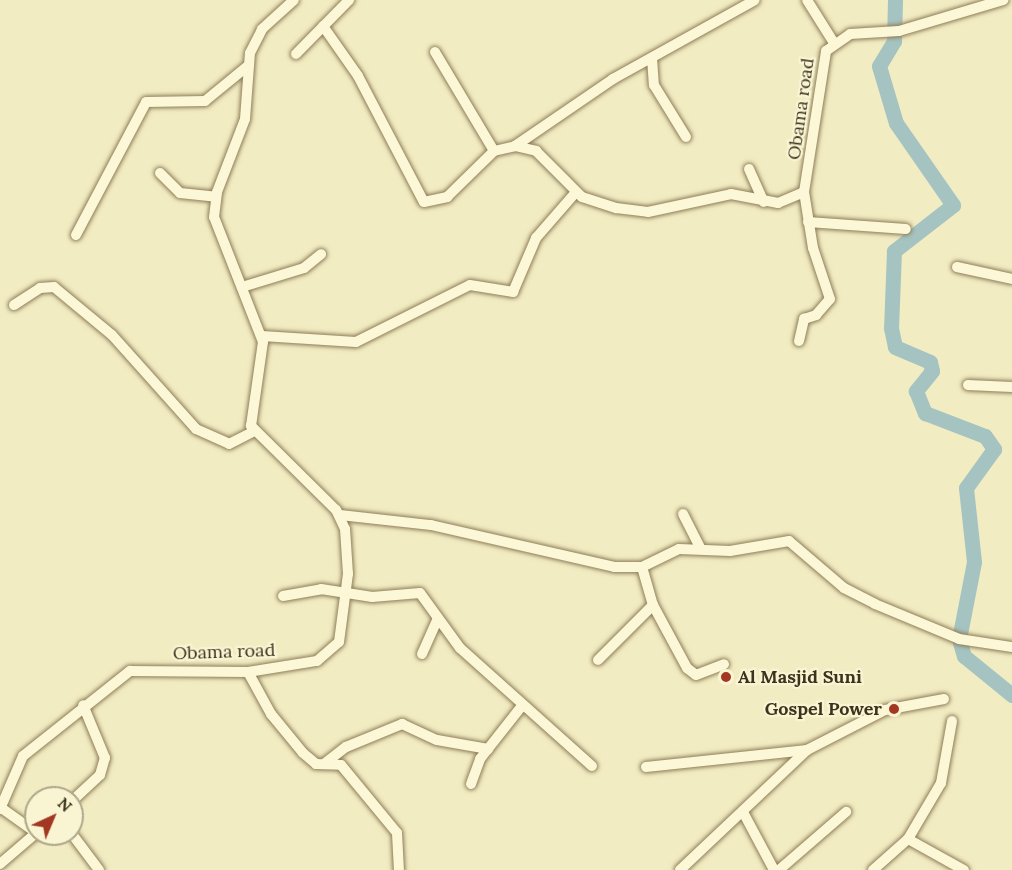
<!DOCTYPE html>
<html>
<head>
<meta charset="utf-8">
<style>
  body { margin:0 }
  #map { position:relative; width:1012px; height:870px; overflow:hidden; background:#f2ecc3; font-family:Lora,serif }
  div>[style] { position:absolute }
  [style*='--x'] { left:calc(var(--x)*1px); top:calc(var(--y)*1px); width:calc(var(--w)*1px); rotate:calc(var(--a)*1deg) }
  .river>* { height:15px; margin:-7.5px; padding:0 7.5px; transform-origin:7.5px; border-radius:7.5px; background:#a5c4c1 }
  .roads { filter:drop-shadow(0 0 2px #8e7e57) drop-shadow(0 0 2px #8e7e57) }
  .minor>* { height:10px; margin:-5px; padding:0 5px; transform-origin:5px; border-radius:5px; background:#fcf7d7 }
  .dots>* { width:16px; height:16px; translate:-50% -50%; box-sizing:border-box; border:3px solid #f9f5d3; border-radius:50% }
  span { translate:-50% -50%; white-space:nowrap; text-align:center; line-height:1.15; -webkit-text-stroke:4.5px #f9f5d3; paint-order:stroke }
  .street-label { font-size:18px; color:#3d321d }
  .poi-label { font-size:18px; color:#3d321d; font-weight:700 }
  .left { translate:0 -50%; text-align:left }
  .right { translate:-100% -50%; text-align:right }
  .north { position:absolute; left:24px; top:786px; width:60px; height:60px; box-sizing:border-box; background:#f9f5d3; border:2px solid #aea78a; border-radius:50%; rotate:44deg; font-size:16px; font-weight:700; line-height:24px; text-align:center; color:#3d321d }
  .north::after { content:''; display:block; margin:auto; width:21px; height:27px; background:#a33822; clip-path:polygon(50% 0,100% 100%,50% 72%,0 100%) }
</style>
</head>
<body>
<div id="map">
  <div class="river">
    <div style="--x:895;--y:0;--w:41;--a:91.4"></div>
    <div style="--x:894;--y:41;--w:29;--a:121"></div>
    <div style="--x:879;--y:66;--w:59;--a:73.4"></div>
    <div style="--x:896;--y:123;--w:100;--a:55.2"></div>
    <div style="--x:953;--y:205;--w:75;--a:142.1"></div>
    <div style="--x:894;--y:251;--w:77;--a:92.2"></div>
    <div style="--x:891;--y:328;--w:19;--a:78"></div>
    <div style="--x:895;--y:347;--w:38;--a:23"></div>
    <div style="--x:930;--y:362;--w:9;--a:77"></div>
    <div style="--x:932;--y:371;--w:26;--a:129"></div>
    <div style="--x:916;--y:391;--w:24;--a:68"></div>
    <div style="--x:925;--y:413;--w:64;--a:21"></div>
    <div style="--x:985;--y:436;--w:16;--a:55"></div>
    <div style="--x:994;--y:449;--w:48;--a:125.7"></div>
    <div style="--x:966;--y:488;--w:74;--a:83.8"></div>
    <div style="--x:974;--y:562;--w:78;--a:101"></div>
    <div style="--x:959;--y:639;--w:18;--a:74"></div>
    <div style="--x:964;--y:656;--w:62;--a:39.1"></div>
  </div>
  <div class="roads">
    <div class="minor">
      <div style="--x:807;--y:0;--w:51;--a:57.9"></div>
      <div style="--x:323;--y:26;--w:61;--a:55"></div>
      <div style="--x:358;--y:76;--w:142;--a:62.4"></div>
      <div style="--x:424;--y:202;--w:24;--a:-12"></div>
      <div style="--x:447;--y:197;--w:66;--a:-44.4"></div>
      <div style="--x:494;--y:151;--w:22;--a:-13"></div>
      <div style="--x:515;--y:146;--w:22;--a:13"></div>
      <div style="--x:536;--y:151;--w:65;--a:45"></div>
      <div style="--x:582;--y:197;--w:36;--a:18"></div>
      <div style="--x:616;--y:208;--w:32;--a:7"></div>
      <div style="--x:648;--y:212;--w:85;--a:-12.2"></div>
      <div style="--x:731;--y:194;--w:48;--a:10.8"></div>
      <div style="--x:778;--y:203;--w:28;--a:-23"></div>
      <div style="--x:435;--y:52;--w:115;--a:59.2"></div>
      <div style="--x:296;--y:54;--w:76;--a:-45.5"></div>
      <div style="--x:652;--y:58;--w:27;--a:86"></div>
      <div style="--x:654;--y:85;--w:61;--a:58.4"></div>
      <div style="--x:515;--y:146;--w:119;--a:-34.4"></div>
      <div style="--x:613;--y:79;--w:162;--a:-29.1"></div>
      <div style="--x:749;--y:169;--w:36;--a:66"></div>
      <div style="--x:160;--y:173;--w:28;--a:45"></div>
      <div style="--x:180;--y:193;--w:36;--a:6"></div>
      <div style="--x:808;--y:222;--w:98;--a:4.1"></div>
      <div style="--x:76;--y:235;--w:150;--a:-62.2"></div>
      <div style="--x:146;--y:102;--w:59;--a:-1"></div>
      <div style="--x:205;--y:101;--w:57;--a:-39.3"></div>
      <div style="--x:957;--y:267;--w:56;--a:12.3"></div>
      <div style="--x:242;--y:287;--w:65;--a:-17"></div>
      <div style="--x:304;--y:268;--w:22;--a:-39"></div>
      <div style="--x:14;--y:305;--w:31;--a:-33"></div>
      <div style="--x:40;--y:288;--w:14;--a:-4"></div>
      <div style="--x:54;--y:287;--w:75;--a:39.6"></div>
      <div style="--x:112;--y:335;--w:126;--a:48.2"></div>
      <div style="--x:196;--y:429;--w:36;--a:24"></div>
      <div style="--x:229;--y:444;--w:29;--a:-27"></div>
      <div style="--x:262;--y:336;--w:94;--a:3.7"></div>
      <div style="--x:356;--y:342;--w:127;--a:-26.6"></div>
      <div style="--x:470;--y:285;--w:44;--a:9.2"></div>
      <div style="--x:513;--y:292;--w:59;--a:-66.9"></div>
      <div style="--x:536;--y:238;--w:61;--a:-49"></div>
      <div style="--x:799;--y:341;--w:23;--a:-77"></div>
      <div style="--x:804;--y:319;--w:13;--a:-18"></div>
      <div style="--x:816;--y:315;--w:21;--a:-49"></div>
      <div style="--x:830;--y:299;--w:54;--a:-108.4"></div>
      <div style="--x:813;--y:248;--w:57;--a:-99.1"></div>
      <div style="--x:804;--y:192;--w:143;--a:-81.1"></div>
      <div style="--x:826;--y:51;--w:29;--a:-35"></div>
      <div style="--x:850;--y:34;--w:49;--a:-3.5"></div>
      <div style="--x:899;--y:31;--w:109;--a:-16.6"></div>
      <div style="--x:968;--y:385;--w:44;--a:2.6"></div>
      <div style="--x:683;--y:514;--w:39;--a:63"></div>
      <div style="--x:340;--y:515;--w:92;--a:6.3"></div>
      <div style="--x:431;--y:525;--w:188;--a:12.9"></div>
      <div style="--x:614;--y:567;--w:28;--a:0"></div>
      <div style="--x:642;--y:567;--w:41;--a:-25.9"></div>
      <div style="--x:679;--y:549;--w:51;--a:2.2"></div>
      <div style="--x:730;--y:551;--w:60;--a:-9.6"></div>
      <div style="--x:789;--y:541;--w:72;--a:40.5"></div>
      <div style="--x:844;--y:588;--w:35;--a:27"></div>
      <div style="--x:875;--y:604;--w:91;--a:22.6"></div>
      <div style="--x:959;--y:639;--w:54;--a:8.6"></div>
      <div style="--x:642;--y:567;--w:40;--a:74"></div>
      <div style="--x:653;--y:605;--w:72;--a:61.6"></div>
      <div style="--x:687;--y:668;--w:11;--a:38"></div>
      <div style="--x:696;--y:675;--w:30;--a:-21"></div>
      <div style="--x:283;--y:596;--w:39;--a:-10"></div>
      <div style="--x:321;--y:589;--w:52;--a:8.9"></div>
      <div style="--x:372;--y:597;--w:48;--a:-4.8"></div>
      <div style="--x:420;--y:593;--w:68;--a:54"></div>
      <div style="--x:460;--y:648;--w:177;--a:41.8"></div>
      <div style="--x:422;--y:654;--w:39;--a:-66"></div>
      <div style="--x:598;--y:660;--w:78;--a:-45"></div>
      <div style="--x:248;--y:672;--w:48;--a:61.3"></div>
      <div style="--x:271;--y:714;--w:50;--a:50.6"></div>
      <div style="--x:303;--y:753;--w:17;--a:40"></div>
      <div style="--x:316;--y:764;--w:25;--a:2"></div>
      <div style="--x:341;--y:765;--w:88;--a:50.5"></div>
      <div style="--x:397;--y:833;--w:37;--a:87"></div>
      <div style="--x:324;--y:764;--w:28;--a:-38"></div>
      <div style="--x:346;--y:747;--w:61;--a:-22.3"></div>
      <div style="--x:402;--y:724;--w:38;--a:25"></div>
      <div style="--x:437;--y:740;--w:52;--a:10"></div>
      <div style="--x:646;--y:767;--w:162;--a:-6"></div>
      <div style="--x:807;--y:750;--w:88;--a:-27.1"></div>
      <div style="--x:885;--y:710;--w:60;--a:-10.6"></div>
      <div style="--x:471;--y:784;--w:27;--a:-70"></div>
      <div style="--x:480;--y:759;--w:66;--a:-51.7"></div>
      <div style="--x:72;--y:801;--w:38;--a:-43"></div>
      <div style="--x:100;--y:775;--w:18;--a:-74"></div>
      <div style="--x:105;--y:758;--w:57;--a:-112.5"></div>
      <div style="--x:0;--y:807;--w:47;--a:35.4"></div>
      <div style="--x:0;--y:809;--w:58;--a:-66.5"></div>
      <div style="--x:23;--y:756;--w:137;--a:-38.5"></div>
      <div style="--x:130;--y:671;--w:118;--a:0.5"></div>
      <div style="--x:248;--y:672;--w:70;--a:-9.1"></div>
      <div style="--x:317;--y:661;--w:29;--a:-41"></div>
      <div style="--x:339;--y:642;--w:69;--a:-82.5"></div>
      <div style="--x:348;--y:574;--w:45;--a:-93.8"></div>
      <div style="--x:345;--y:529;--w:21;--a:-115"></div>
      <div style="--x:336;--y:510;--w:120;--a:-135.3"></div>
      <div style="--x:251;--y:426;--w:85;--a:-81.9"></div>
      <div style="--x:263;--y:342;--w:134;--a:-111.4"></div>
      <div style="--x:214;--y:217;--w:25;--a:-83"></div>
      <div style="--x:217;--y:192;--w:78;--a:-69"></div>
      <div style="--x:245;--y:119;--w:66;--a:-85.7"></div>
      <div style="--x:250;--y:53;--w:27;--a:-63"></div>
      <div style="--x:262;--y:29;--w:43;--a:-42.2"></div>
      <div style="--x:743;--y:812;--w:66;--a:61.9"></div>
      <div style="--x:72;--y:834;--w:45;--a:53.1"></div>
      <div style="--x:908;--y:839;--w:64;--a:29"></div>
      <div style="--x:0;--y:864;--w:46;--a:-40.6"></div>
      <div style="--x:680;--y:870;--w:175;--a:-43.4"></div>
      <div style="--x:779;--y:870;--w:89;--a:-40.9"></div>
      <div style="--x:873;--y:870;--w:47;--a:-41.5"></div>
      <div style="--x:908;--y:839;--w:65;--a:-59.5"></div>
      <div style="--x:941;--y:783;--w:63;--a:-79.9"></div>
    </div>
  </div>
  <div class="dots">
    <div style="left:726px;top:677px;background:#a33822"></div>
    <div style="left:894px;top:709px;background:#a33822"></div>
  </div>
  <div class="street-label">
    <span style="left:801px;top:109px;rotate:-82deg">Obama road</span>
    <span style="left:224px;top:652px;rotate:-2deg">Obama road</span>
  </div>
  <div class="poi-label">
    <span class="left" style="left:738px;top:677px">Al Masjid Suni</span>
    <span class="right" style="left:882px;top:709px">Gospel Power</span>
  </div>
  <div class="north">N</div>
</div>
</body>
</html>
